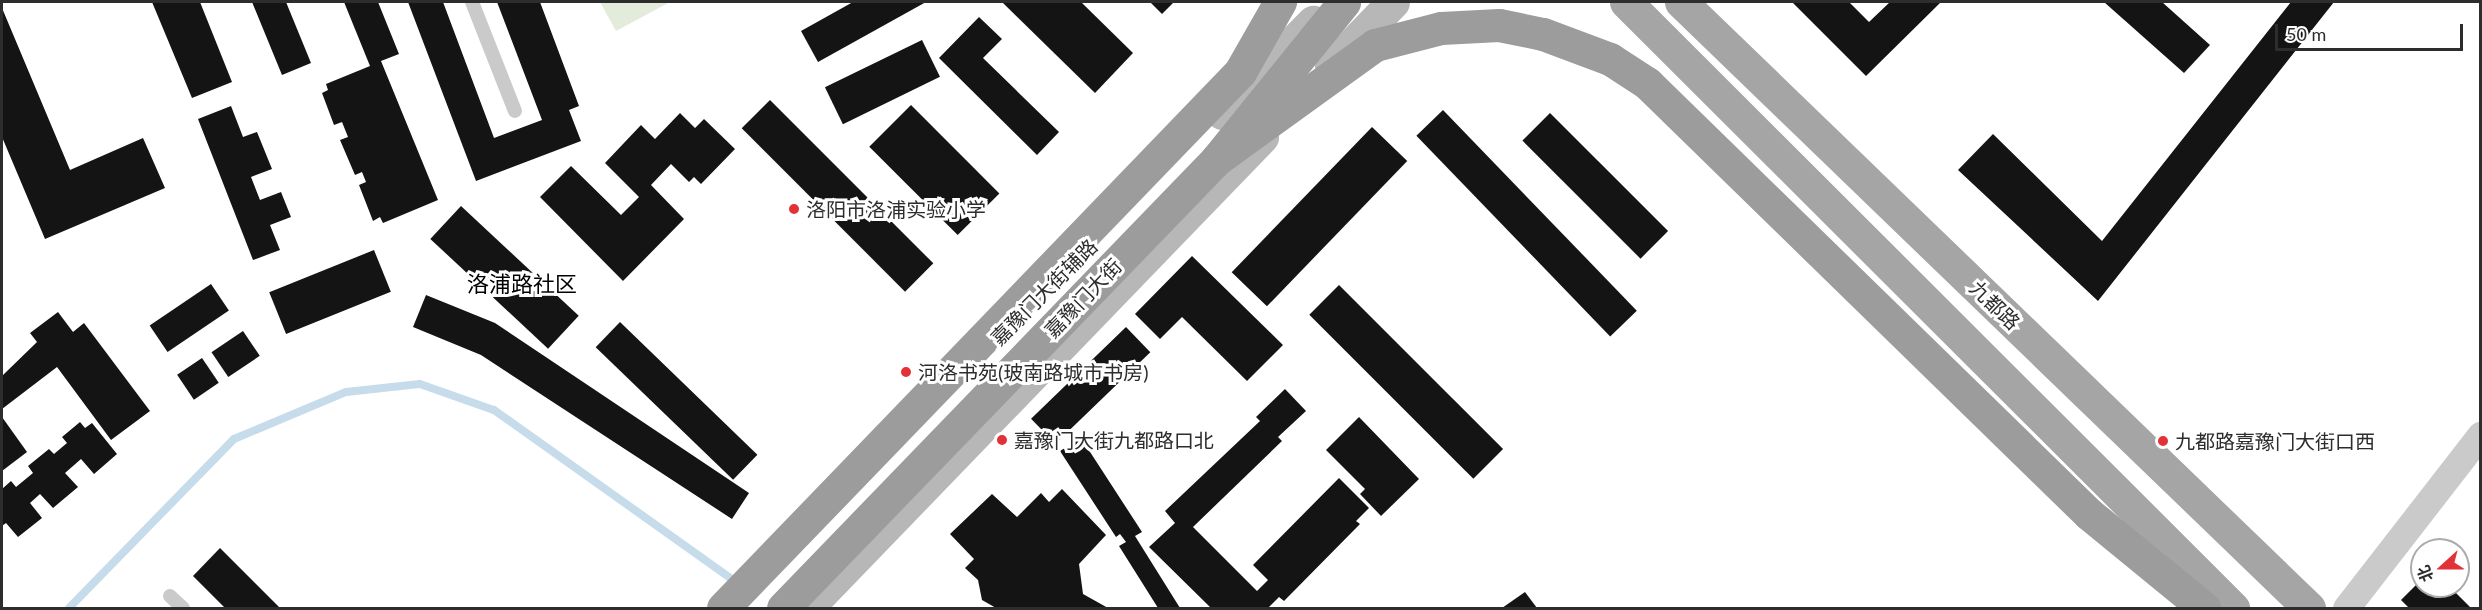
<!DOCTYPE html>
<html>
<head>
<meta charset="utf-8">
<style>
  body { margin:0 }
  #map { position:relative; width:2482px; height:610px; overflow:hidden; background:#fff; font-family:Lato,"Noto Sans SC",sans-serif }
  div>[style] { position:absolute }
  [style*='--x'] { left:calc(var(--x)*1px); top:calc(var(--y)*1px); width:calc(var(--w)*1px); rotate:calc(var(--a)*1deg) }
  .green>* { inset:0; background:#e3ebdb }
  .stream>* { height:8px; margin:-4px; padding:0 4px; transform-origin:4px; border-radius:4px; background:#c7dceb }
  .building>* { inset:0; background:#141414; transform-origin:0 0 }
  .service>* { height:14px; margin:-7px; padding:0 7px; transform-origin:7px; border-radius:7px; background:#cacaca }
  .minor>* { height:27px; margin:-13.5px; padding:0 13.5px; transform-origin:13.5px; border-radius:13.5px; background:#cacaca }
  .secondary>* { height:33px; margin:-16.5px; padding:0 16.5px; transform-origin:16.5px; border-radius:16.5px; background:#b7b7b7 }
  .primary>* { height:33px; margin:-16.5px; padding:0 16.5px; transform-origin:16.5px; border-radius:16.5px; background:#a5a5a5 }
  .trunk>* { height:33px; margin:-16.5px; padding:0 16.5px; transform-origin:16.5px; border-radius:16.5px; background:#9c9c9c }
  .trunk-bridge>* { height:33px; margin:-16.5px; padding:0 16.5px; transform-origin:16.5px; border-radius:16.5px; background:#9c9c9c }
  .dots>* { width:16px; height:16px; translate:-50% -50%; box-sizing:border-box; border:3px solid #fff; border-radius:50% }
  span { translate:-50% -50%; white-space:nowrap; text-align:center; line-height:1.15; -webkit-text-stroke:6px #fff; paint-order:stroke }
  .poi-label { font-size:20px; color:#2d2d2d }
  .left { translate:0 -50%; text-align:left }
  .street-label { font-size:20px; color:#2d2d2d }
  .quarter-label { font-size:22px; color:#000 }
  .frame { position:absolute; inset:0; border:3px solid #2d2d2d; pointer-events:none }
  .north { position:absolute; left:2410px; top:538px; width:60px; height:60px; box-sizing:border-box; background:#fff; border:2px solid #ababab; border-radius:50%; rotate:249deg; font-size:16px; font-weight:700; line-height:24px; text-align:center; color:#2d2d2d }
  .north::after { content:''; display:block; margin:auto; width:21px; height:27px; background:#e33138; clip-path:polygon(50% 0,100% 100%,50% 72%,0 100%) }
  .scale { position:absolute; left:2275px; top:24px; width:188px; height:27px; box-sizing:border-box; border:3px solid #2d2d2d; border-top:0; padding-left:8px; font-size:18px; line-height:21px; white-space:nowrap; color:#2d2d2d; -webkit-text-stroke:4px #fff; paint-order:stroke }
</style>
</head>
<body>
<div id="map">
  <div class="green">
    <div style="clip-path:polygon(600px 2px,670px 2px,616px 31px)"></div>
  </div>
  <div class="stream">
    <div style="--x:69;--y:608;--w:236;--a:-45.7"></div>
    <div style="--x:234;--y:439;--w:121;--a:-22.8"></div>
    <div style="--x:346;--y:392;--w:74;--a:-6.2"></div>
    <div style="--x:420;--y:384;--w:78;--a:19.4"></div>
    <div style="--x:494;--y:410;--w:292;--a:35.4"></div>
  </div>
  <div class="building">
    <div style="clip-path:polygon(152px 2px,200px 2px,232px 82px,192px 98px)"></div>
    <div style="clip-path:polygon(252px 2px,286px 2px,311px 63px,282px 75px)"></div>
    <div style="clip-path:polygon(344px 2px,378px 2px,399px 54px,381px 61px,438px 200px,383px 223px,380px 217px,373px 221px,359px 185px,366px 182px,362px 172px,355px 175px,340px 140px,348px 137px,342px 122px,334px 125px,322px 93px,328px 90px,326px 84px,370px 66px)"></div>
    <div style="clip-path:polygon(408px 2px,443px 2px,494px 138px,542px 120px,497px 2px,540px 2px,579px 106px,569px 110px,581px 141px,476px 181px)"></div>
    <div style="clip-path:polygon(853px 2px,926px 2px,818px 62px,801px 31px)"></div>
    <div style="clip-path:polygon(1081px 2px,1133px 53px,1095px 93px,1003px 3px)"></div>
    <div style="clip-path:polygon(1150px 2px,1174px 2px,1162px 14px)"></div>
    <div style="clip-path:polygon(1792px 2px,1849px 2px,1869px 22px,1890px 2px,1941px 2px,1866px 76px)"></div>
    <div style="clip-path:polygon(2104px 2px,2162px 2px,2210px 45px,2184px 73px)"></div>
    <div style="clip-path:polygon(2291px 2px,2334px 2px,2098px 301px,1958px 170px,1993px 134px,2102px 241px)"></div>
    <div style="clip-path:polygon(2px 8px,70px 170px,143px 138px,165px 188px,45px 239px,2px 137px)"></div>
    <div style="clip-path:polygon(979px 17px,1002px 39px,983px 58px,1059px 132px,1037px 155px,939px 58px)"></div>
    <div style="left:922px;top:40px;width:41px;height:108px;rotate:64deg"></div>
    <div style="left:770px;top:100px;width:231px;height:40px;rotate:45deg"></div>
    <div style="left:911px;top:105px;width:125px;height:59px;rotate:45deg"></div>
    <div style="clip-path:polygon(231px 106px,243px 137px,257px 132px,272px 169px,251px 177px,260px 200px,281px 192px,291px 217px,270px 225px,280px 250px,253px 260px,198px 119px)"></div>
    <div style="left:1443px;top:110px;width:279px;height:37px;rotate:46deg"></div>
    <div style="clip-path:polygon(680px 113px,695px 128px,704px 119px,735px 149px,701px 184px,694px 177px,689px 182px,671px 164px,651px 185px,684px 219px,623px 281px,540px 197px,571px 166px,621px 215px,639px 197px,605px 163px,641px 125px,655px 139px)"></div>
    <div style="left:1550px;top:113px;width:167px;height:39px;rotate:45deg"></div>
    <div style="left:1372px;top:127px;width:49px;height:202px;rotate:44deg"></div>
    <div style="left:461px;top:206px;width:161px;height:45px;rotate:43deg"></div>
    <div style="left:374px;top:250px;width:45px;height:113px;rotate:68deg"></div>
    <div style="clip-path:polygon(1192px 256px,1283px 345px,1247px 381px,1182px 317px,1160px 339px,1135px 314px)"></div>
    <div style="left:211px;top:284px;width:32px;height:74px;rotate:56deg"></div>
    <div style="left:1339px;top:285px;width:232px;height:42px;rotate:45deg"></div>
    <div style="clip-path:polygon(426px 295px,495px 323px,749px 493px,732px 519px,481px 355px,413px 327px)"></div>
    <div style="clip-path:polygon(58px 312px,73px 332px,84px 323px,150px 411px,111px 440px,57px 367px,2px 409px,2px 376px,37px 342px,30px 333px)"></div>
    <div style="left:620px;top:322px;width:191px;height:35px;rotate:44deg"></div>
    <div style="left:1126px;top:327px;width:35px;height:132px;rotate:46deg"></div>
    <div style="left:243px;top:331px;width:30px;height:38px;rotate:56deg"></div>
    <div style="left:202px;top:358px;width:30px;height:30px;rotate:56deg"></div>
    <div style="clip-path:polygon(1285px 389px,1306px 411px,1278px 437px,1282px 441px,1193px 527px,1257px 591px,1268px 580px,1253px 565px,1339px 478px,1369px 508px,1356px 521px,1360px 524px,1284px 601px,1279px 597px,1268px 608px,1211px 608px,1149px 547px,1175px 523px,1165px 511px,1260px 421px,1256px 417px)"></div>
    <div style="clip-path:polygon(2px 417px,27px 452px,2px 471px)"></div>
    <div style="clip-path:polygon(1359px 417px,1419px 479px,1381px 516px,1360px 494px,1365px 489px,1326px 450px)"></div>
    <div style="clip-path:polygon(80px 422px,85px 428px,92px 423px,117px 454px,94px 474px,81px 459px,65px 473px,78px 487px,53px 508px,40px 494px,30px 503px,42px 518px,18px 537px,6px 523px,2px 526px,2px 489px,11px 481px,16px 487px,33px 473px,28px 466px,49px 449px,54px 454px,67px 443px,62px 437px)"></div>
    <div style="clip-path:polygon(1081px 438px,1142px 532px,1135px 536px,1180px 608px,1158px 608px,1119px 546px,1126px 542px,1120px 534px,1116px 537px,1060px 451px)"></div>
    <div style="clip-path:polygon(1062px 489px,1106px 535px,1079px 564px,1083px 594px,1108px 608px,996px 608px,982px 600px,978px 580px,965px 568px,974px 559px,950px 534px,992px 494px,1017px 517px,1041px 493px,1049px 502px)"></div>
    <div style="clip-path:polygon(220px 548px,280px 608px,225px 608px,193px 576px)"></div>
    <div style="clip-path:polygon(2422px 579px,2422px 586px,2449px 586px,2471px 608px,2409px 608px,2401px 600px)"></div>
    <div style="clip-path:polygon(1525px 592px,1537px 608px,1502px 608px)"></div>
  </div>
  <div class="service">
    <div style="--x:472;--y:2;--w:117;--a:68.5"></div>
    <div style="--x:170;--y:596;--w:18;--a:43"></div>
  </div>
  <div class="minor">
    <div style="--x:2346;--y:608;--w:219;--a:-52.2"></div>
  </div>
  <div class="secondary">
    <div style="--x:1331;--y:66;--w:89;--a:-45.9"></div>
    <div style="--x:1222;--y:113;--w:129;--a:-45"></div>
    <div style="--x:807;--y:608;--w:655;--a:-45.99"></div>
  </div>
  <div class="primary">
    <div style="--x:1626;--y:2;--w:858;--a:44.95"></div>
    <div style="--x:1681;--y:2;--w:873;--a:43.98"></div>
  </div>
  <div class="trunk">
    <div style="--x:2089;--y:514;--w:149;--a:39.3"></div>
    <div style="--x:723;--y:608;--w:745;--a:-46.03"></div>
    <div style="--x:1240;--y:72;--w:81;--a:-60.3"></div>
    <div style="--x:783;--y:608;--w:624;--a:-45.97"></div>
    <div style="--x:1217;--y:159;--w:202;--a:-51"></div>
  </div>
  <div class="trunk-bridge">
    <div style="--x:1217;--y:159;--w:195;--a:-35.8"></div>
    <div style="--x:1375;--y:45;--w:68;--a:-14.4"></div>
    <div style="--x:1441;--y:28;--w:58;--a:-3"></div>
    <div style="--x:1499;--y:25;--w:45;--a:11.6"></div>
    <div style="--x:1543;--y:34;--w:72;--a:20.5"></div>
    <div style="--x:1610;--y:59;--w:44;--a:33"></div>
    <div style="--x:1647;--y:83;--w:617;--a:44.28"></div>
  </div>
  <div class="dots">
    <div style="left:794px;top:209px;background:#e33138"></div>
    <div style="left:906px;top:372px;background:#e33138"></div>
    <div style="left:1002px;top:440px;background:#e33138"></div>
    <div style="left:2163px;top:441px;background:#e33138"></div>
  </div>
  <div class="poi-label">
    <span class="left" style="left:806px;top:209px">洛阳市洛浦实验小学</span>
    <span class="left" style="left:918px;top:372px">河洛书苑(玻南路城市书房)</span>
    <span class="left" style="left:1014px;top:440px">嘉豫门大街九都路口北</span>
    <span class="left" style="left:2175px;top:441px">九都路嘉豫门大街口西</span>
  </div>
  <div class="street-label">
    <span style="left:1044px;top:292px;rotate:-45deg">嘉豫门大街辅路</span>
    <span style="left:1083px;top:298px;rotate:-46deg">嘉豫门大街</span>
    <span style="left:1995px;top:305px;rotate:44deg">九都路</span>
  </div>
  <div class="quarter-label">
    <span style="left:522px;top:284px">洛浦路社区</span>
  </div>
  <div class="frame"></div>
  <div class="north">北</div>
  <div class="scale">50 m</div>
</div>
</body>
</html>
